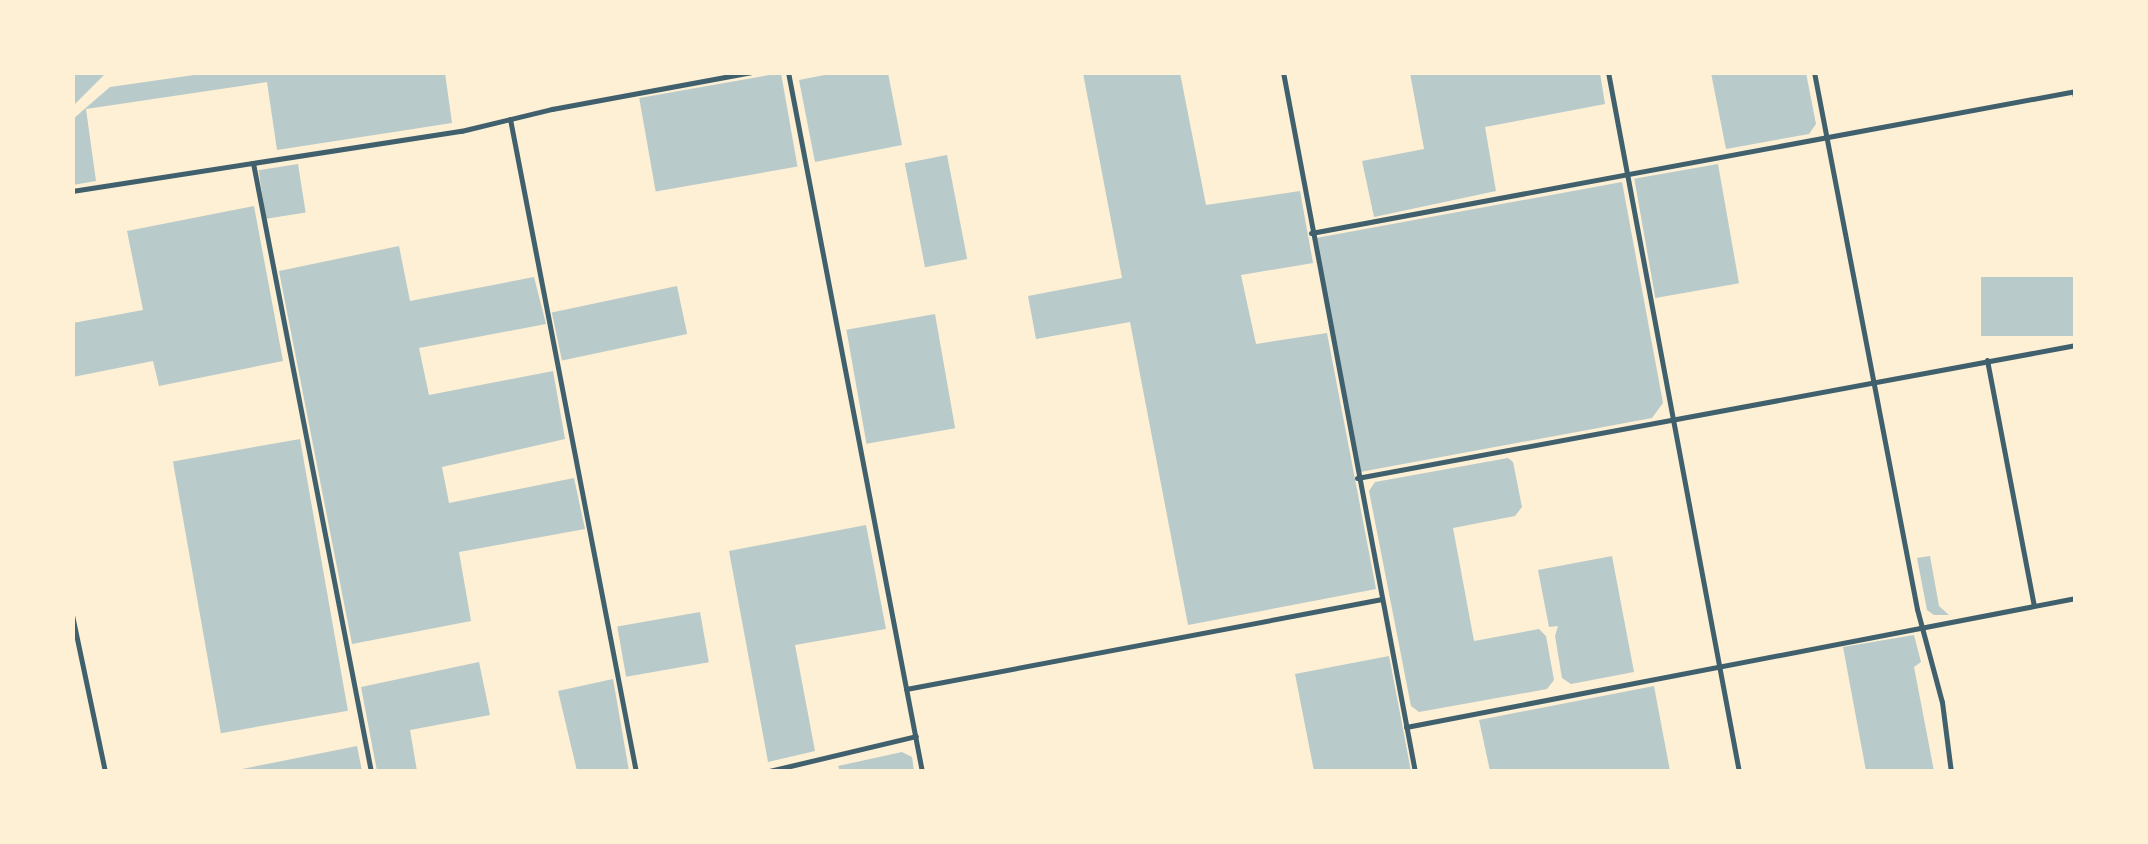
<!DOCTYPE html>
<html>
<head>
<meta charset="utf-8">
<style>
  body { margin:0 }
  #map { position:relative; width:2148px; height:844px; overflow:hidden; background:#fdf0d5; font-family:"Source Sans 3",sans-serif }
  div>[style] { position:absolute }
  [style*='--x'] { left:calc(var(--x)*1px); top:calc(var(--y)*1px); width:calc(var(--w)*1px); rotate:calc(var(--a)*1deg) }
  .green>* { inset:0; background:#b9caca; transform-origin:0 0 }
  .minor>* { height:5px; margin:-2.5px; padding:0 2.5px; transform-origin:2.5px; border-radius:2.5px; background:#3f606c }
  span { translate:-50% -50%; white-space:nowrap; text-align:center; line-height:1.15; -webkit-text-stroke:10px #fdf0d5; paint-order:stroke }
  .frame { position:absolute; inset:0; border:75px solid #fdf0d5; pointer-events:none }
</style>
</head>
<body>
<div id="map">
  <div class="green">
    <div style="clip-path:polygon(73px 72px,106px 72px,106px 73px,73px 106px)"></div>
    <div style="clip-path:polygon(840px 72px,888px 73px,902px 145px,815px 162px,799px 80px)"></div>
    <div style="clip-path:polygon(445px 73px,452px 123px,277px 150px,267px 82px,86px 109px,96px 181px,73px 185px,73px 119px,110px 87px,208px 73px)"></div>
    <div style="left:781px;top:73px;width:95px;height:144px;rotate:80deg"></div>
    <div style="clip-path:polygon(1083px 73px,1180px 73px,1206px 205px,1300px 191px,1313px 263px,1241px 275px,1256px 344px,1327px 333px,1376px 589px,1188px 625px,1130px 322px,1036px 339px,1028px 296px,1122px 278px)"></div>
    <div style="clip-path:polygon(1410px 73px,1600px 73px,1605px 104px,1485px 127px,1496px 191px,1374px 217px,1362px 161px,1424px 149px)"></div>
    <div style="clip-path:polygon(1711px 73px,1806px 73px,1816px 124px,1809px 134px,1726px 149px)"></div>
    <div style="left:947px;top:155px;width:106px;height:43px;rotate:79deg"></div>
    <div style="left:298px;top:164px;width:49px;height:40px;rotate:81deg"></div>
    <div style="left:1718px;top:164px;width:121px;height:85px;rotate:80deg"></div>
    <div style="clip-path:polygon(1622px 182px,1663px 403px,1652px 418px,1360px 472px,1316px 238px)"></div>
    <div style="clip-path:polygon(254px 206px,283px 361px,159px 386px,153px 361px,73px 377px,73px 323px,143px 310px,127px 231px)"></div>
    <div style="clip-path:polygon(399px 246px,410px 301px,534px 277px,546px 324px,419px 348px,429px 395px,553px 371px,565px 439px,442px 467px,449px 503px,574px 478px,585px 529px,459px 552px,471px 621px,352px 644px,279px 271px)"></div>
    <div style="left:2075px;top:277px;width:59px;height:94px;rotate:90deg"></div>
    <div style="left:677px;top:286px;width:49px;height:128px;rotate:78deg"></div>
    <div style="left:935px;top:314px;width:116px;height:90px;rotate:80deg"></div>
    <div style="left:300px;top:439px;width:276px;height:129px;rotate:80deg"></div>
    <div style="clip-path:polygon(1508px 458px,1513px 462px,1522px 507px,1515px 516px,1453px 528px,1474px 641px,1539px 629px,1546px 636px,1554px 680px,1547px 689px,1419px 712px,1411px 706px,1369px 491px,1375px 482px)"></div>
    <div style="clip-path:polygon(866px 525px,886px 629px,795px 645px,815px 751px,768px 762px,729px 551px)"></div>
    <div style="clip-path:polygon(1612px 556px,1634px 672px,1571px 684px,1562px 678px,1555px 636px,1558px 626px,1549px 627px,1538px 570px)"></div>
    <div style="clip-path:polygon(1930px 556px,1939px 606px,1949px 615px,1934px 615px,1927px 610px,1917px 558px)"></div>
    <div style="left:700px;top:612px;width:51px;height:84px;rotate:80deg"></div>
    <div style="clip-path:polygon(1914px 635px,1921px 662px,1914px 667px,1934px 771px,1866px 771px,1843px 647px)"></div>
    <div style="clip-path:polygon(1389px 656px,1411px 771px,1314px 771px,1295px 674px)"></div>
    <div style="clip-path:polygon(479px 662px,490px 715px,410px 730px,417px 771px,377px 771px,361px 687px)"></div>
    <div style="clip-path:polygon(613px 679px,629px 771px,577px 771px,558px 691px)"></div>
    <div style="clip-path:polygon(1654px 686px,1670px 771px,1490px 771px,1479px 720px)"></div>
    <div style="clip-path:polygon(357px 746px,362px 771px,232px 771px)"></div>
    <div style="clip-path:polygon(902px 752px,912px 757px,914px 771px,840px 771px,838px 766px)"></div>
  </div>
  <div class="minor">
    <div style="--x:788;--y:72;--w:713;--a:79.16"></div>
    <div style="--x:1283;--y:72;--w:712;--a:79.32"></div>
    <div style="--x:1608;--y:72;--w:712;--a:79.4"></div>
    <div style="--x:1814;--y:72;--w:547;--a:79.14"></div>
    <div style="--x:1917;--y:609;--w:96;--a:75"></div>
    <div style="--x:1942;--y:702;--w:71;--a:82.7"></div>
    <div style="--x:2074;--y:92;--w:10;--a:79"></div>
    <div style="--x:510;--y:119;--w:665;--a:79.08"></div>
    <div style="--x:253;--y:163;--w:620;--a:79.03"></div>
    <div style="--x:72;--y:191;--w:394;--a:-8.8"></div>
    <div style="--x:461;--y:131;--w:94;--a:-13.6"></div>
    <div style="--x:552;--y:109;--w:202;--a:-10.5"></div>
    <div style="--x:1311;--y:233;--w:778;--a:-10.52"></div>
    <div style="--x:1987;--y:360;--w:250;--a:79.2"></div>
    <div style="--x:1357;--y:478;--w:731;--a:-10.48"></div>
    <div style="--x:72;--y:615;--w:160;--a:78.1"></div>
    <div style="--x:906;--y:689;--w:483;--a:-10.7"></div>
    <div style="--x:1406;--y:727;--w:682;--a:-10.9"></div>
    <div style="--x:765;--y:772;--w:155;--a:-13.4"></div>
  </div>
  <div class="frame"></div>
</div>
</body>
</html>
